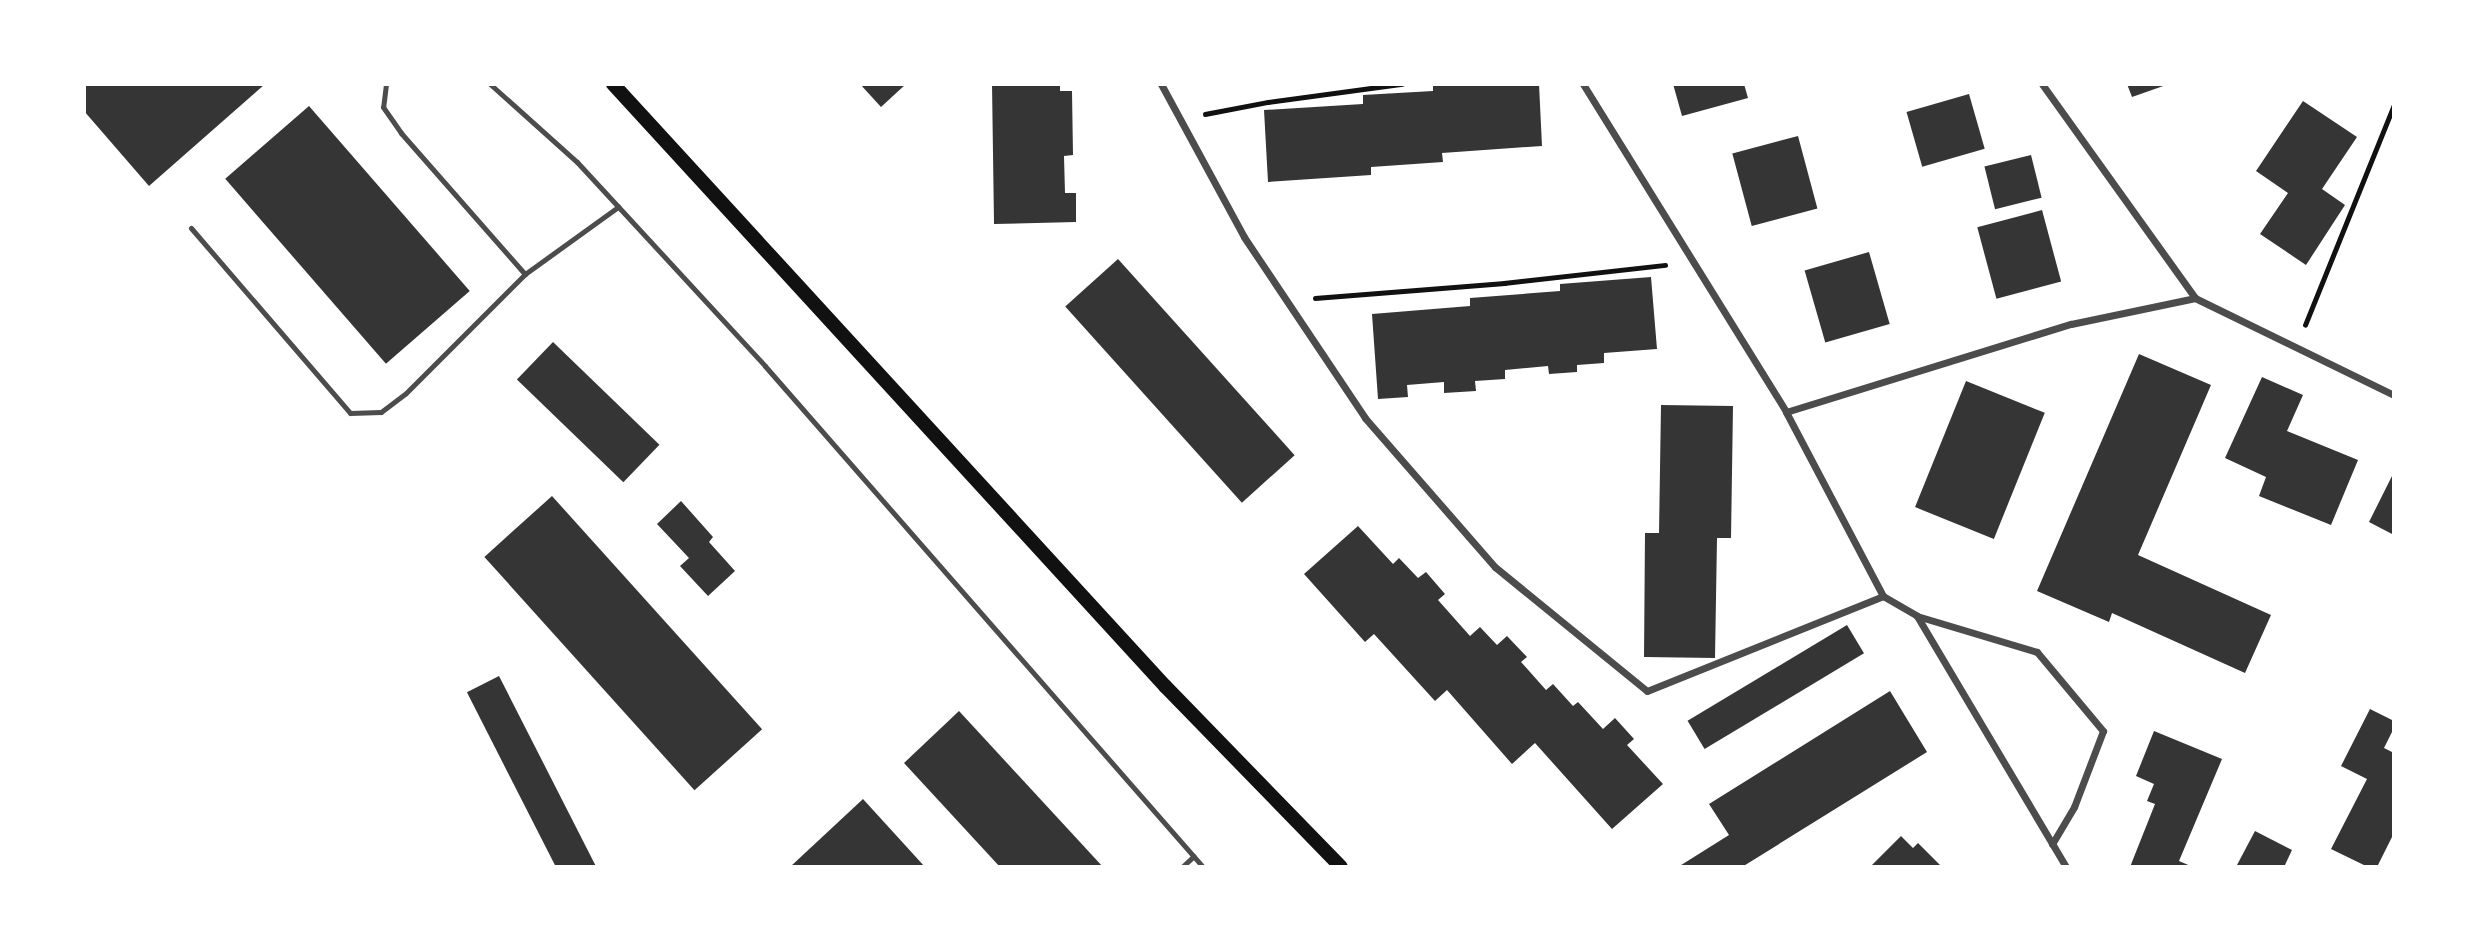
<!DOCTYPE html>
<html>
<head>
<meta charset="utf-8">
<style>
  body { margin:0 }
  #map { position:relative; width:2478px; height:951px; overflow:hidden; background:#fff; font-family:"Alegreya Sans",sans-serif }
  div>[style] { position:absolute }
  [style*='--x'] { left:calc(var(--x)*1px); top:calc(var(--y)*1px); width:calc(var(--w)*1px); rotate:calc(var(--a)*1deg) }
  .building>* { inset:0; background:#353535; transform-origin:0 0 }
  .path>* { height:4.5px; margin:-2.25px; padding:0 2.25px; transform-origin:2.25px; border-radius:2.25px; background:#111 }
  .service>* { height:5px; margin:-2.5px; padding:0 2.5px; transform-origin:2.5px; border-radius:2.5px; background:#4c4c4c }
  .minor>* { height:7px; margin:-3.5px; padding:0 3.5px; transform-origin:3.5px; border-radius:3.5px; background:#4c4c4c }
  .secondary>* { height:14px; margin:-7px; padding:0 7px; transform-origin:7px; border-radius:7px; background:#111 }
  span { translate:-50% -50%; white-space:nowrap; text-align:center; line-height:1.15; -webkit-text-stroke:6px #fff; paint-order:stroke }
  .frame { position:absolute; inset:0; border:86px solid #fff; pointer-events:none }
</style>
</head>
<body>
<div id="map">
  <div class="building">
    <div style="clip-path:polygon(84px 84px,265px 84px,149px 186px,84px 111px)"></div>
    <div style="clip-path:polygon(860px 84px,906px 84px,881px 107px)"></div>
    <div style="clip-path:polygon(992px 84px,1060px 84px,1060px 91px,1072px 91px,1073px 155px,1064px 156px,1065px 193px,1076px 193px,1076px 222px,994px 224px)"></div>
    <div style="clip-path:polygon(1433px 84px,1539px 84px,1542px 146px,1442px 153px,1443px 162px,1371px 167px,1371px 175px,1268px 182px,1264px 110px,1363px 104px,1363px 95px,1433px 91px)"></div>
    <div style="clip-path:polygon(1673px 84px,1744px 84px,1748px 98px,1682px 116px)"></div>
    <div style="clip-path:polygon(2127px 84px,2169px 84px,2132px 97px)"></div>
    <div style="left:1969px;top:94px;width:57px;height:65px;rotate:74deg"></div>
    <div style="clip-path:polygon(2303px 101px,2357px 137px,2322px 189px,2345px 205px,2306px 265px,2260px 234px,2288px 193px,2256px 171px)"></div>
    <div style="left:309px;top:106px;width:245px;height:111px;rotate:49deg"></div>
    <div style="left:1798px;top:136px;width:75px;height:68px;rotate:75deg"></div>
    <div style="left:2031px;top:155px;width:44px;height:48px;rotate:76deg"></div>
    <div style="left:2042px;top:210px;width:74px;height:67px;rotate:75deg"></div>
    <div style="left:1869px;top:252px;width:75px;height:67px;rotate:74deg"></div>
    <div style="left:1118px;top:259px;width:264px;height:71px;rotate:48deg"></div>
    <div style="clip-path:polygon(1651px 277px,1657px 349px,1604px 353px,1604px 363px,1577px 365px,1577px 372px,1549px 374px,1548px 366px,1505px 370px,1505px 379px,1475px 381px,1476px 391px,1444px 393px,1444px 382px,1407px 385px,1408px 397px,1378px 399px,1372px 314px,1470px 306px,1470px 298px,1560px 291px,1560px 284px)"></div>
    <div style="left:553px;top:342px;width:148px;height:52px;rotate:44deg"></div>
    <div style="clip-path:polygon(2139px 354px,2211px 385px,2138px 555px,2271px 615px,2245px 673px,2112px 613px,2109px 622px,2037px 591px)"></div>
    <div style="clip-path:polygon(2262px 377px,2303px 395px,2287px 431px,2358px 460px,2331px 525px,2259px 496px,2266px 477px,2225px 458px)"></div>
    <div style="left:1966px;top:381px;width:85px;height:136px;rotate:22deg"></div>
    <div style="clip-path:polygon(1661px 405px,1733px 406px,1731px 538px,1717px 538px,1715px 658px,1644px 657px,1645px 533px,1659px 533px)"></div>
    <div style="clip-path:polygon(2394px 472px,2394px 535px,2369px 522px)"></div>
    <div style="left:552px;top:496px;width:314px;height:91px;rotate:48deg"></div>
    <div style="clip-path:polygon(681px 501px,713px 537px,709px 542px,735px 571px,708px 596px,680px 566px,689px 558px,657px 524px)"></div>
    <div style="clip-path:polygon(1358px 526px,1393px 564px,1399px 558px,1418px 578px,1426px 572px,1445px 594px,1438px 600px,1470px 636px,1480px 627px,1497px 645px,1507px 636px,1527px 657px,1521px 662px,1546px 690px,1553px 684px,1573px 706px,1578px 702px,1603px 729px,1615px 718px,1634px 739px,1627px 745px,1663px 784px,1612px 829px,1535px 743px,1512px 764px,1447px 690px,1435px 701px,1374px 634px,1365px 642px,1304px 574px)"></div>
    <div style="left:1847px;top:625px;width:33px;height:186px;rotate:59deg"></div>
    <div style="left:499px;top:676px;width:214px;height:36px;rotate:63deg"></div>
    <div style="clip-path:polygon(1890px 691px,1927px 752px,1742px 867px,1678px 867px,1729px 835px,1709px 804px)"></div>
    <div style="clip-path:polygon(2370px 709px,2394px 721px,2394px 728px,2384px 748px,2394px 753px,2394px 833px,2377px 867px,2368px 867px,2331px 849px,2367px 779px,2341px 766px)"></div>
    <div style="clip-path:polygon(959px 711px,1103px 867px,1000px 867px,904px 763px)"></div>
    <div style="clip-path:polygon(2154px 731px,2222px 759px,2179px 861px,2193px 867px,2130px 867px,2155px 804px,2147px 801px,2154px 784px,2136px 776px)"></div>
    <div style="clip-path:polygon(863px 799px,925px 867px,790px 867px)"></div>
    <div style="clip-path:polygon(2255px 831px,2292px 850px,2284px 867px,2237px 865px)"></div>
    <div style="clip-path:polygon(1901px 836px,1913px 848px,1918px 843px,1942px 867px,1870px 867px)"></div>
  </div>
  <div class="path">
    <div style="--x:1205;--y:114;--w:64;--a:-10.8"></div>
    <div style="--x:1268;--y:102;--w:135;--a:-7.7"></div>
    <div style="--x:1315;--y:298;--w:190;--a:-4.5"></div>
    <div style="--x:1504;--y:283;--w:162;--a:-6.4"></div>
    <div style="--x:2305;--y:325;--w:237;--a:-68"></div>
  </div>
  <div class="service">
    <div style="--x:386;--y:84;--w:23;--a:97"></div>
    <div style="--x:383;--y:107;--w:32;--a:55"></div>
    <div style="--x:401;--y:133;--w:188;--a:48.7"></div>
    <div style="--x:525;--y:274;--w:115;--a:-35.8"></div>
    <div style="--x:490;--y:84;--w:117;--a:41.9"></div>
    <div style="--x:577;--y:162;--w:277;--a:47.3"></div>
    <div style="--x:765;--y:366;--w:665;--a:48.84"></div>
    <div style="--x:191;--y:228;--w:244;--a:49.3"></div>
    <div style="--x:350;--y:413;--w:31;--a:-2"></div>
    <div style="--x:381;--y:412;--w:31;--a:-37"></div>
    <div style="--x:406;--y:393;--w:168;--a:-45"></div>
    <div style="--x:1182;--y:867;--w:16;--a:-43"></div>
  </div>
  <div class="minor">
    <div style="--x:1161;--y:84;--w:174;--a:61.5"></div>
    <div style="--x:1244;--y:237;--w:218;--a:56.2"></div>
    <div style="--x:1365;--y:418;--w:198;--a:48.9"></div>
    <div style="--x:1495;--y:567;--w:196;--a:39.2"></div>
    <div style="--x:1647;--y:691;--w:254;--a:-21.9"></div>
    <div style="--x:1583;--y:84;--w:386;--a:58.2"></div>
    <div style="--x:1786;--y:412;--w:208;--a:62.2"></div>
    <div style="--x:1883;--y:596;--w:39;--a:30"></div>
    <div style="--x:1917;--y:616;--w:292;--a:59.3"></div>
    <div style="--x:2042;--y:84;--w:263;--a:54.4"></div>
    <div style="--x:2195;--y:298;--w:221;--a:26"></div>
    <div style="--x:1786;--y:412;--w:298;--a:-17.2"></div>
    <div style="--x:2071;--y:324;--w:127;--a:-11.8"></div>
    <div style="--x:1917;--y:616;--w:125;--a:16.7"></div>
    <div style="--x:2037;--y:652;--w:103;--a:50.1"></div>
    <div style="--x:2103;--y:731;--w:81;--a:110.9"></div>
    <div style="--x:2074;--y:807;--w:43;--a:120.7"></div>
  </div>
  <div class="secondary">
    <div style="--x:613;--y:84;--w:817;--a:47.48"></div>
    <div style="--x:1165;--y:686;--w:252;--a:45.8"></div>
  </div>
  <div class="frame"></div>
</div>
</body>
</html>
